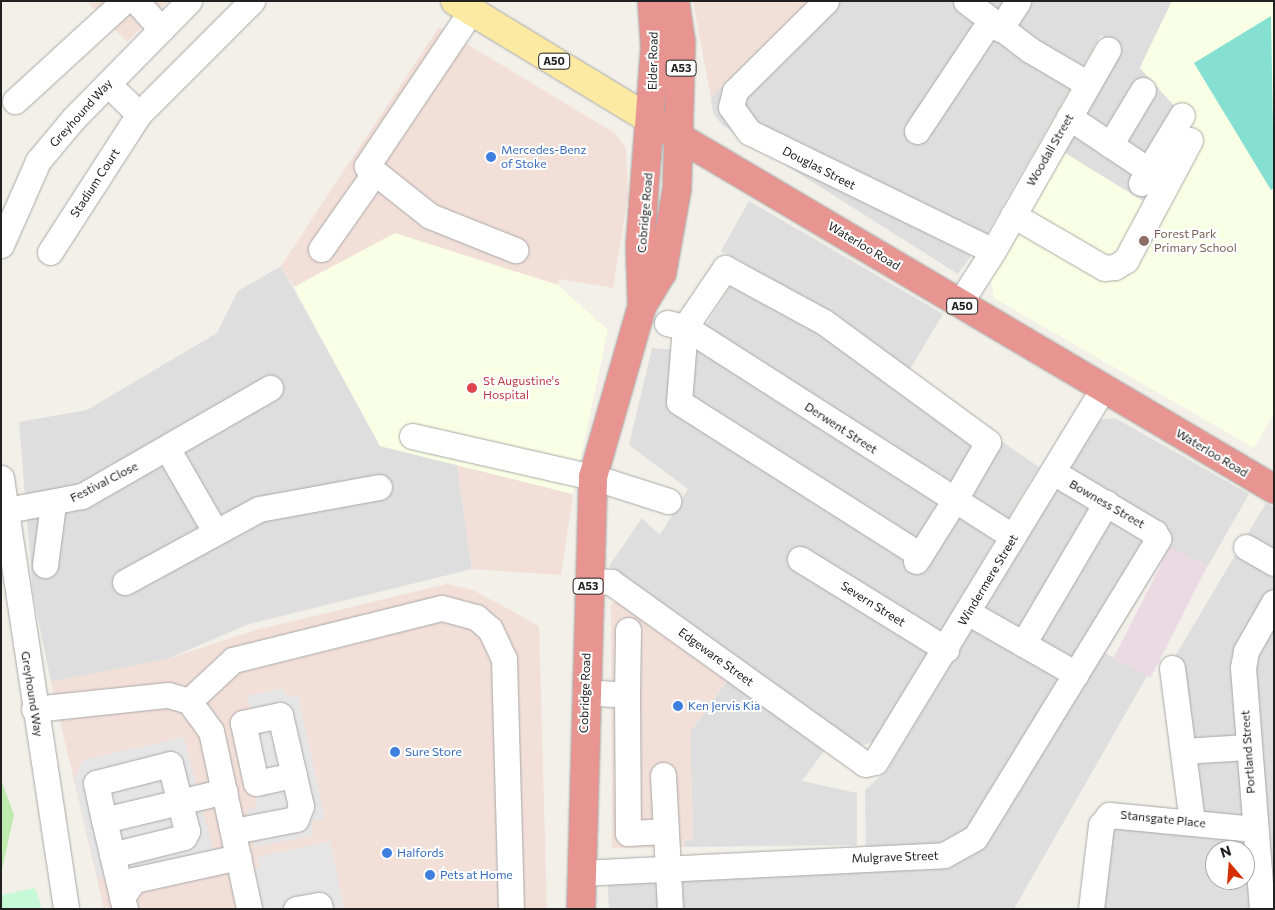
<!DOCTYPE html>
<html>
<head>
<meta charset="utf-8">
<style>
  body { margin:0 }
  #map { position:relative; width:1275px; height:910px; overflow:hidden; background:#f2f0e8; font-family:Commissioner,sans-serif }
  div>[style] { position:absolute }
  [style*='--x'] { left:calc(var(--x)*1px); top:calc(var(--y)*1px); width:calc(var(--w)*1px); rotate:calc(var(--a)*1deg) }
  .residential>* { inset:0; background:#dfdede }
  .commercial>* { inset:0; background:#f2dfd8 }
  .industrial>* { inset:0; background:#ebdae4; transform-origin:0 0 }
  .education>* { inset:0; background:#f9ffe4 }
  .grass>* { inset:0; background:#bfebaf }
  .park>* { inset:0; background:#c6fad6 }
  .pitch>* { inset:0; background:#86e0d2 }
  .parking>* { inset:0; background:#e5e5e5 }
  .roads { filter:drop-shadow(0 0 1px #a8a8a8) drop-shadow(0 0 1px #a8a8a8) }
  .minor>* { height:25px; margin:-12.5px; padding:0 12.5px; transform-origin:12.5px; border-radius:12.5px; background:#fff }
  .major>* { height:28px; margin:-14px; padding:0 14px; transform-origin:14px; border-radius:14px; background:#fceaa2 }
  .highway>* { height:28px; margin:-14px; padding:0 14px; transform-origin:14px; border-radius:14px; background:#e89490 }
  .dots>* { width:14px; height:14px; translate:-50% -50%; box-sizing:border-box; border:2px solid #fff; border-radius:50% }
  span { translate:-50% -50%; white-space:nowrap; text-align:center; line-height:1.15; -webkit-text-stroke:4px #fff; paint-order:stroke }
  .shield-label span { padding:1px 4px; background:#fff; border:1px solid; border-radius:4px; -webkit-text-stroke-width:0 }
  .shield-label { font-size:11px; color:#212121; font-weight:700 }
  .street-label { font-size:12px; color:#212121 }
  .shop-label { font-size:12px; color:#366cbe }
  .left { translate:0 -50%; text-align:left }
  .education-label { font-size:12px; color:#785e54 }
  .health-label { font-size:12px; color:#be3a42 }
  .frame { position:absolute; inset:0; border:2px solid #212121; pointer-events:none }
  .north { position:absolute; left:1205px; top:840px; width:50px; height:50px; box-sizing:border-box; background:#fff; border:1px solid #a6a6a6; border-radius:50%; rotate:342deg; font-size:14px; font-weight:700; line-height:20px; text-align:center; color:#212121 }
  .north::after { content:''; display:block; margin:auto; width:18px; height:22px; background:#d32f00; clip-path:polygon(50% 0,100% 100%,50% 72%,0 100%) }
</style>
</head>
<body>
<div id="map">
  <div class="residential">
    <div style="clip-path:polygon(808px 1px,1172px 1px,1140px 67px,1188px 121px,1143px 202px,1065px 153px,1122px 47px,1101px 35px,986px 235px,958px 274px,722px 125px,713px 113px,711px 97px)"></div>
    <div style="clip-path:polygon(749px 201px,943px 314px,906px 376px,1039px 467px,875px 741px,860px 746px,609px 566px,642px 518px,660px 535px,688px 489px,629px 445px,652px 348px,690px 351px,744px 263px,721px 251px)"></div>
    <div style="clip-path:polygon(281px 266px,380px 446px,457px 465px,472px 569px,249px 624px,167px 659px,51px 682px,33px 593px,19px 422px,87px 410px,217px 333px,238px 291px)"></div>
    <div style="clip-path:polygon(1115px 418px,1249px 494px,1208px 566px,1170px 548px,1105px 653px,1147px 676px,1014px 909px,609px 909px,607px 874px,866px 869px,865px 790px,887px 770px,1096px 420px)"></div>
    <div style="clip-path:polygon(evenodd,1266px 503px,1274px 508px,1274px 909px,1086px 909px,1107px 821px,1189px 832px,1170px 665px,1266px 503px,1215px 850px,1245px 850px,1245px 880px,1215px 880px,1215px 850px)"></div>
    <div style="clip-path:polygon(728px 680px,824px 751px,802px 781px,857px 793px,857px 845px,684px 847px,685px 839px,693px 840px,690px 732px)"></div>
  </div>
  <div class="commercial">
    <div style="clip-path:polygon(86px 1px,168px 1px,127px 42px)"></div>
    <div style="clip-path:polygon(693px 1px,808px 1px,711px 97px)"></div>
    <div style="clip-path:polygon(439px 27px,616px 134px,626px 149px,628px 196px,613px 288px,559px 279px,558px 285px,395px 234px,294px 287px,281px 266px)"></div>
    <div style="clip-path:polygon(457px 465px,573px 494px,561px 575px,472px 569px)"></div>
    <div style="clip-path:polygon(447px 584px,473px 590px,539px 626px,547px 909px,104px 909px,51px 682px,167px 659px,256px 630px)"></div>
    <div style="clip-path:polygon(616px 600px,728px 680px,690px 732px,693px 841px,685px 840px,684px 847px,612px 848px,611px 605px)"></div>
  </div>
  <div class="industrial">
    <div style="left:1170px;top:547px;width:42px;height:125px;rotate:27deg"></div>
  </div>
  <div class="education">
    <div style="clip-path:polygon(1172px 1px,1274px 1px,1274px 413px,1254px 448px,994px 298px,991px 280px,1065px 153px,1143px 201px,1188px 121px,1140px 68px)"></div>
    <div style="clip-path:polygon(395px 233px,558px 285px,608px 330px,573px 494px,380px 446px,294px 287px)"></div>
  </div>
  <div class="grass">
    <div style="clip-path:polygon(1px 779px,14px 815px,1px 874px)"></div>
  </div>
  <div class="park">
    <div style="clip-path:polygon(35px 888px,42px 909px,1px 909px,1px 895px)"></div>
  </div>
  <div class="pitch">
    <div style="clip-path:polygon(1271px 16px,1274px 188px,1271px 190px,1194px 63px)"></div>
  </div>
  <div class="parking">
    <div style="clip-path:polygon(283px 688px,288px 698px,298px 695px,325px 819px,311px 822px,314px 835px,254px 847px,247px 811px,256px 807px,256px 793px,235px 724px,251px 708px,247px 696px)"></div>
    <div style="clip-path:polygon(184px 737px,213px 851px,98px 879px,74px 779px,83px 760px)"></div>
    <div style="clip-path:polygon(330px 841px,344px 909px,261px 909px,251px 870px,260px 867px,257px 857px)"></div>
  </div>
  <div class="roads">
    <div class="minor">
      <div style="--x:136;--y:1;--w:38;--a:48"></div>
      <div style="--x:826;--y:1;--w:128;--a:135.3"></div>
      <div style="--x:735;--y:91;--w:16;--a:104"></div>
      <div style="--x:731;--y:107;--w:31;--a:54"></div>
      <div style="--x:749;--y:132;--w:271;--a:26"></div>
      <div style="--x:993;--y:251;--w:63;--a:122.7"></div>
      <div style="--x:966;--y:1;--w:81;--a:37.4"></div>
      <div style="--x:1030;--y:50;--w:67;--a:30.4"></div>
      <div style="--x:471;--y:11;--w:187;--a:123.9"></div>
      <div style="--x:367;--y:166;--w:80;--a:38.4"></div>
      <div style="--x:430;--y:216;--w:92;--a:21.8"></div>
      <div style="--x:1000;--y:29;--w:33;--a:-57"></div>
      <div style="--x:108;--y:84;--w:43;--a:44.1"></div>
      <div style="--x:15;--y:101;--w:148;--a:-42.5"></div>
      <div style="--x:1069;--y:117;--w:95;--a:33.9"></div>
      <div style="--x:917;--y:131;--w:132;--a:-56.4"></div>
      <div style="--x:1110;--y:145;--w:64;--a:-59"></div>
      <div style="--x:1141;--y:183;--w:79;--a:-58.9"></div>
      <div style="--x:1013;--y:215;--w:105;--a:30.2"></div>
      <div style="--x:1104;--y:268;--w:11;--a:-5"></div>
      <div style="--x:1115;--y:267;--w:13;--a:-32"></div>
      <div style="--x:1126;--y:260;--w:136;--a:-61.9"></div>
      <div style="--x:1;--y:245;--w:92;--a:-66.2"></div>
      <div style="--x:38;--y:161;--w:56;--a:-50.1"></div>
      <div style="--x:74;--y:118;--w:164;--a:-45.5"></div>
      <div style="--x:321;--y:249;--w:90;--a:-54.9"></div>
      <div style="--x:993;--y:251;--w:232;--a:-60.3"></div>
      <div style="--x:50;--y:252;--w:164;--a:-57.2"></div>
      <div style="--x:139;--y:114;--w:160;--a:-45"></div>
      <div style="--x:667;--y:323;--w:18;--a:13"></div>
      <div style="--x:685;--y:327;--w:389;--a:32.6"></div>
      <div style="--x:412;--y:436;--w:186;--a:12.8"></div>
      <div style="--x:593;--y:477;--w:79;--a:17.7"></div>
      <div style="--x:167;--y:448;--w:96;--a:60"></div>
      <div style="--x:1;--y:478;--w:436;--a:81.4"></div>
      <div style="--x:7;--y:510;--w:76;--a:-10.6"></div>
      <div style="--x:82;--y:496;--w:217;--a:-29.9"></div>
      <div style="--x:1246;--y:547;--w:32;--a:30"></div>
      <div style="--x:800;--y:559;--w:172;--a:31.7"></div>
      <div style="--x:916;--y:561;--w:7;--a:-56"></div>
      <div style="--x:920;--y:555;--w:64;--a:-57.8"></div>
      <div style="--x:954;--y:501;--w:68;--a:-60"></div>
      <div style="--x:988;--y:442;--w:203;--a:-143.8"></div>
      <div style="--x:824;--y:322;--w:113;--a:-151.4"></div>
      <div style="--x:725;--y:268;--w:71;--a:124.1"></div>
      <div style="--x:685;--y:327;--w:75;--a:94.6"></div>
      <div style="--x:679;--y:402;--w:285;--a:32.4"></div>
      <div style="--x:45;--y:565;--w:62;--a:-82.5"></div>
      <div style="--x:588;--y:581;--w:23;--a:2"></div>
      <div style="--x:611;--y:582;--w:312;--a:35.6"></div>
      <div style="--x:865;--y:764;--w:10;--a:-11"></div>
      <div style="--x:875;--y:762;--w:438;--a:-58.6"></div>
      <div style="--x:125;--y:582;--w:153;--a:-28.6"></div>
      <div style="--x:259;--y:509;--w:122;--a:-10.4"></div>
      <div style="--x:969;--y:613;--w:123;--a:29.7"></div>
      <div style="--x:1023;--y:644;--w:164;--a:-59.5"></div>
      <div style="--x:1172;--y:668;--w:156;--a:82.6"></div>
      <div style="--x:585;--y:692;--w:42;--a:4.1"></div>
      <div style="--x:627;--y:695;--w:138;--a:89.6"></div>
      <div style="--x:628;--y:833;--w:36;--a:-3"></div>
      <div style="--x:627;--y:695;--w:65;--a:-89.1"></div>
      <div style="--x:189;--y:701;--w:37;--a:54"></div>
      <div style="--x:211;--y:731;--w:182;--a:77.9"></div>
      <div style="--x:34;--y:709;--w:135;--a:-6"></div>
      <div style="--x:168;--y:695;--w:22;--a:16"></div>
      <div style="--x:189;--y:701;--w:60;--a:-43"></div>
      <div style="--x:233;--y:660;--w:215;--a:-14"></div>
      <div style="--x:442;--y:608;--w:35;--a:15"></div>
      <div style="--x:476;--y:617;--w:18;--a:41"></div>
      <div style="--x:490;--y:629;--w:33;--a:65"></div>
      <div style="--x:504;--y:659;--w:250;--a:88.4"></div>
      <div style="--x:1183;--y:751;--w:64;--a:-3.6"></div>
      <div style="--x:663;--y:775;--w:134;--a:87"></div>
      <div style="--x:104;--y:820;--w:124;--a:-13.5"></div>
      <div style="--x:234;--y:831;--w:63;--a:-11"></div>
      <div style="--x:296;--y:819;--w:14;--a:-69"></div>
      <div style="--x:301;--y:806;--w:93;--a:-103"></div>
      <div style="--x:280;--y:715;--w:38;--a:168"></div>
      <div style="--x:243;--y:723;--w:61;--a:77.8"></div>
      <div style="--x:256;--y:783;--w:39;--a:-12"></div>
      <div style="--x:112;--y:855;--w:74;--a:-14"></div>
      <div style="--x:184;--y:837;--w:7;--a:-63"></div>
      <div style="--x:187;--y:831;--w:69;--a:-104.2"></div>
      <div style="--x:170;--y:764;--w:76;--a:165.6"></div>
      <div style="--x:96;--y:783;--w:38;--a:78"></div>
      <div style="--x:104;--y:820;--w:79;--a:76.8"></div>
      <div style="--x:580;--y:873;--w:364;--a:-2.8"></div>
      <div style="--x:944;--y:855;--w:35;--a:-29"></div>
      <div style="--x:975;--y:838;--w:351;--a:-58.5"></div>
      <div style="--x:1158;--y:539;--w:7;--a:-117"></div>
      <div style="--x:1155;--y:533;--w:119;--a:-149.1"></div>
      <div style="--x:125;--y:909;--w:12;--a:-104"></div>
      <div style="--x:122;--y:897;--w:21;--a:-55"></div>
      <div style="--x:134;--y:880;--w:107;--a:-12.4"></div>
      <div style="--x:296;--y:909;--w:23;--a:-10"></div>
      <div style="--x:319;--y:905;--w:4;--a:76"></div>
      <div style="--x:1091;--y:909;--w:85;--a:-83.2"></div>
      <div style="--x:1101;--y:825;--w:13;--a:-51"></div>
      <div style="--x:1109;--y:815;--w:147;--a:5.5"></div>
      <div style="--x:1262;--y:909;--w:242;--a:-94.5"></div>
      <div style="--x:1243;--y:668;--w:17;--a:-80"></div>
      <div style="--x:1246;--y:651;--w:56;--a:-60.3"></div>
    </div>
    <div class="major">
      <div style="--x:455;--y:1;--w:231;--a:31.3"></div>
    </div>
    <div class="highway">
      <div style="--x:652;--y:121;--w:723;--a:30.61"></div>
      <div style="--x:642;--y:306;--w:39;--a:-59"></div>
      <div style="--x:662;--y:273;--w:85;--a:-79.9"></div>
      <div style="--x:677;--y:189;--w:147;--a:-88.4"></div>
      <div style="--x:681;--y:42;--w:41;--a:-98.3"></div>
      <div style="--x:581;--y:909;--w:432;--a:-88.4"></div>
      <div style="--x:593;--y:477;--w:178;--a:-74"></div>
      <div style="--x:642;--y:306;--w:60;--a:-91.9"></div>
      <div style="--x:640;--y:246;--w:199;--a:-85.7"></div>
      <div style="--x:655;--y:48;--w:47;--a:-93.7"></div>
    </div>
  </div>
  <div class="dots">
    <div style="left:491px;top:157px;background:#3f7fe0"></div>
    <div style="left:1144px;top:241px;background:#8d6e63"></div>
    <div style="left:472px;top:388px;background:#e0444e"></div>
    <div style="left:678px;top:706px;background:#3f7fe0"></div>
    <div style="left:395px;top:752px;background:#3f7fe0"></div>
    <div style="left:387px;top:853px;background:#3f7fe0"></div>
    <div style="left:430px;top:875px;background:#3f7fe0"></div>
  </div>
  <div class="shield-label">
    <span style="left:554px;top:61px">A50</span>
    <span style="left:681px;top:68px">A53</span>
    <span style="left:962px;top:306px">A50</span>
    <span style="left:588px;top:586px">A53</span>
  </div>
  <div class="street-label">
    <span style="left:653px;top:61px;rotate:-89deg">Elder Road</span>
    <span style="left:81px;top:113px;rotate:-48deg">Greyhound Way</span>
    <span style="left:1050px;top:150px;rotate:-60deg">Woodall Street</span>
    <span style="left:819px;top:168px;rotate:27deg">Douglas Street</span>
    <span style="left:95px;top:183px;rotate:-57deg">Stadium Court</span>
    <span style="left:645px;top:213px;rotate:-85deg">Cobridge Road</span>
    <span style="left:864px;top:246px;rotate:31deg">Waterloo Road</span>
    <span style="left:841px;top:428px;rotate:33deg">Derwent Street</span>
    <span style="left:1212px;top:453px;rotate:31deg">Waterloo Road</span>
    <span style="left:104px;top:482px;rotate:-27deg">Festival Close</span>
    <span style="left:1107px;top:504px;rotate:30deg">Bowness Street</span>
    <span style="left:988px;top:580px;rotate:-59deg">Windermere Street</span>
    <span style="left:873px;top:604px;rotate:32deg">Severn Street</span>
    <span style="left:716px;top:657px;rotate:36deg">Edgeware Street</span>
    <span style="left:585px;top:693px;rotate:-88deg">Cobridge Road</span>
    <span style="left:32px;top:694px;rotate:81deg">Greyhound Way</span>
    <span style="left:1248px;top:752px;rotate:-94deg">Portland Street</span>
    <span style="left:1163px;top:819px;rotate:6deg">Stansgate Place</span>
    <span style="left:895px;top:857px;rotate:-2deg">Mulgrave Street</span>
  </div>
  <div class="shop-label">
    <span class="left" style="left:501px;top:157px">Mercedes-Benz<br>of Stoke</span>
    <span class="left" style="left:688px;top:706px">Ken Jervis Kia</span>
    <span class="left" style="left:405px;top:752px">Sure Store</span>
    <span class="left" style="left:397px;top:853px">Halfords</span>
    <span class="left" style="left:440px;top:875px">Pets at Home</span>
  </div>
  <div class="education-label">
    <span class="left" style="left:1154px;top:241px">Forest Park<br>Primary School</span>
  </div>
  <div class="health-label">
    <span class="left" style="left:483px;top:388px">St Augustine's<br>Hospital</span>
  </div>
  <div class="frame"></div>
  <div class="north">N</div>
</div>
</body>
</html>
